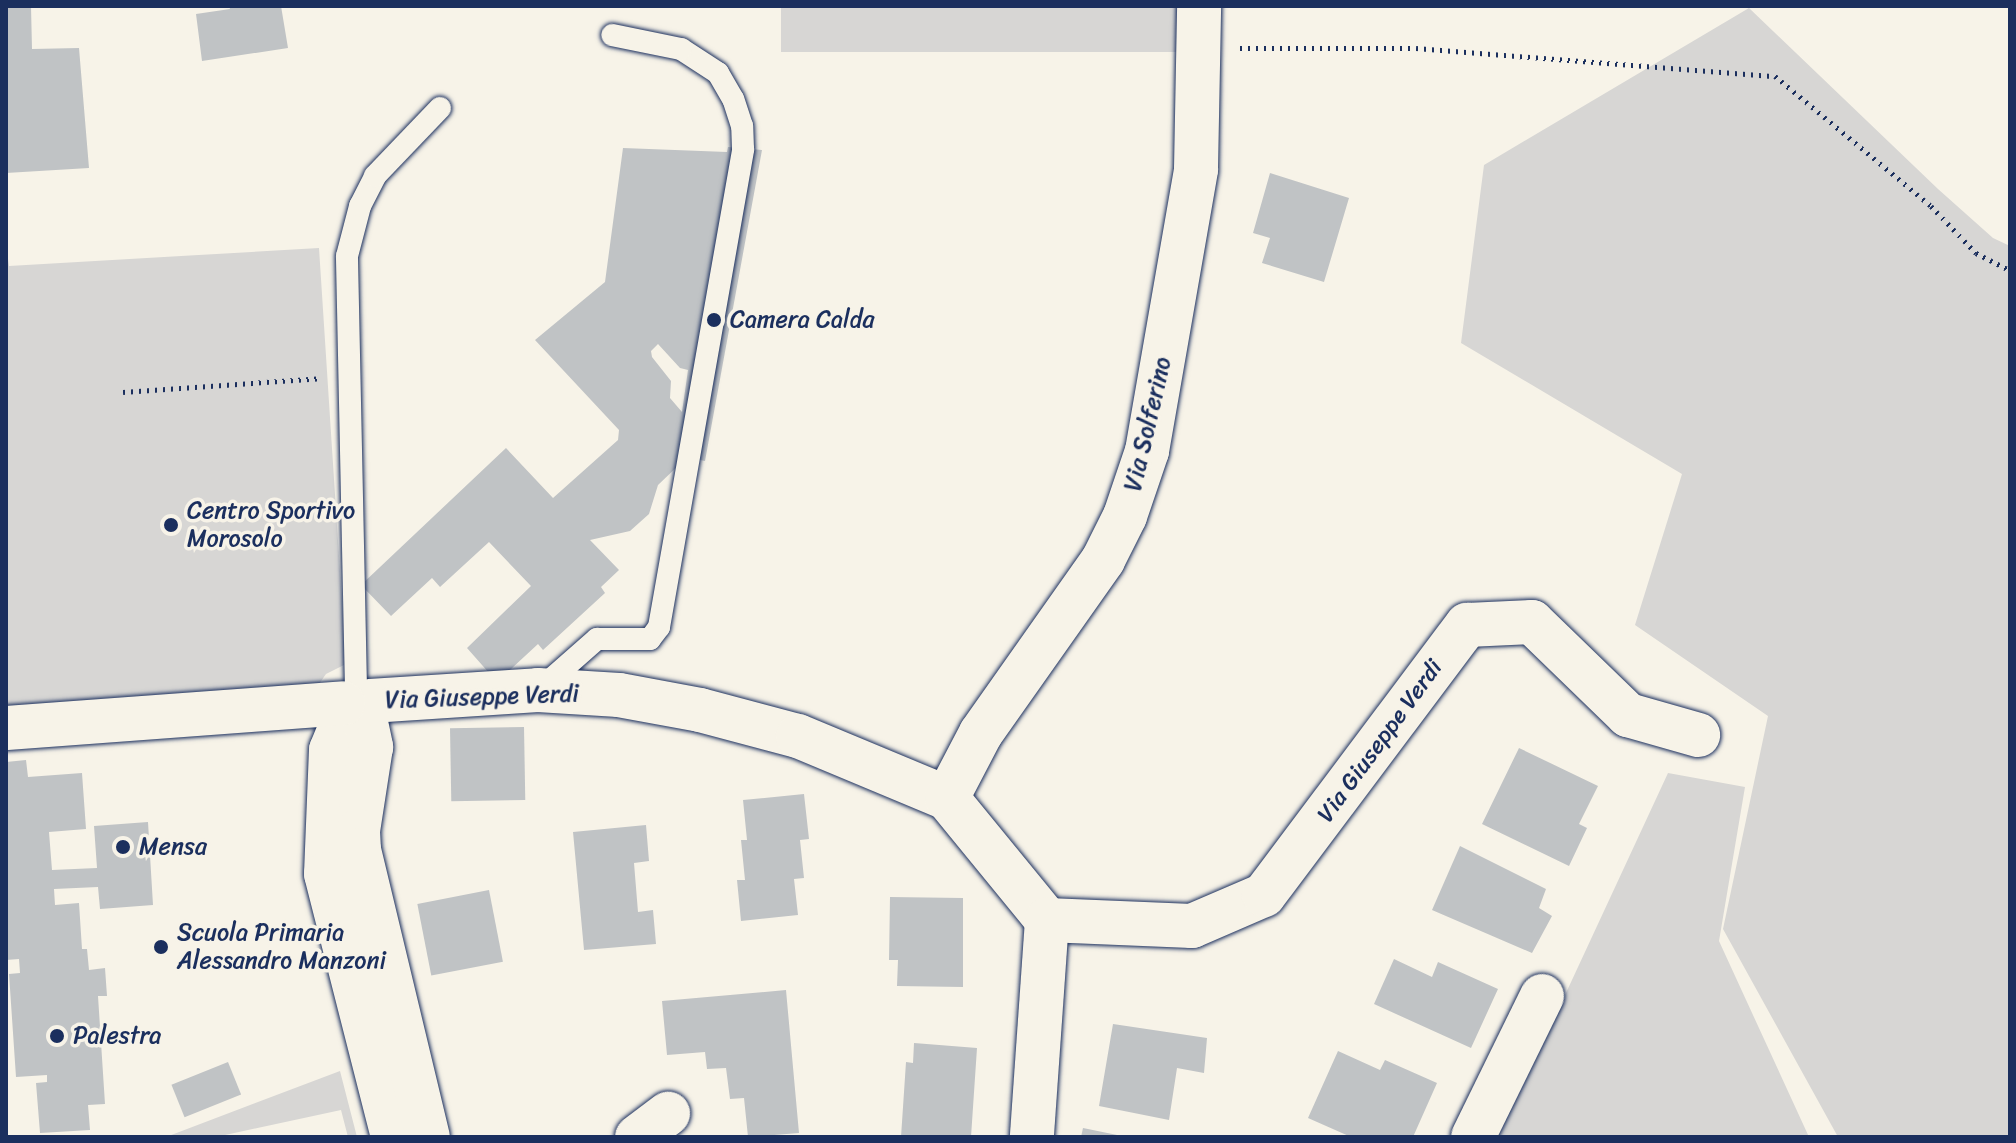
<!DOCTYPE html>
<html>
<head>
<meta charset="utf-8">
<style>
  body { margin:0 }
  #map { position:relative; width:2016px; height:1143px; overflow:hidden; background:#f7f3e8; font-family:Sriracha,sans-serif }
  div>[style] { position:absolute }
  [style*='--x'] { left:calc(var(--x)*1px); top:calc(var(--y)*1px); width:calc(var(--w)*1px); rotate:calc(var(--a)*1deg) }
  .green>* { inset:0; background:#d7d6d4; transform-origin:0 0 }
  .building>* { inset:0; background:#c0c3c5; transform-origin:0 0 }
  .path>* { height:5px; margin-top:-2.5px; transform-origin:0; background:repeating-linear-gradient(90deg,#1b2f5e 0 2px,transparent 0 8px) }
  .roads { filter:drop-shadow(0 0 2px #1b2f5e) drop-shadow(0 0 2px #1b2f5e) }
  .lane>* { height:22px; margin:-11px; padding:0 11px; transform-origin:11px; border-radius:11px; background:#f7f3e8 }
  .street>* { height:44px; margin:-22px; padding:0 22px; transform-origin:22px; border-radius:22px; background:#f7f3e8 }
  .dots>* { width:22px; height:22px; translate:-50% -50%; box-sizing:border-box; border:4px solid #f7f3e8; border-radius:50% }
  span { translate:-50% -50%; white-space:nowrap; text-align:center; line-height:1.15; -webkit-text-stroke:7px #f7f3e8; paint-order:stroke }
  .poi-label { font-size:24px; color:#1b2f5e }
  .left { translate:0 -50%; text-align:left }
  .street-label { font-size:24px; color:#1b2f5e }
  .frame { position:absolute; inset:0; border:8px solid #1b2f5e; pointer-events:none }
</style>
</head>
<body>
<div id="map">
  <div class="green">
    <div style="left:781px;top:6px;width:397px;height:46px"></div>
    <div style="clip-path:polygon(1749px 8px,1938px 189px,1993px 238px,2010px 246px,2010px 1137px,1838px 1137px,1723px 929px,1768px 716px,1635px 625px,1682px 474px,1461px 343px,1484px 165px)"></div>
    <div style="clip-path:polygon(6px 244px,9px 266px,319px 248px,346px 664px,326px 674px,319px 684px,6px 716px)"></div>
    <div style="clip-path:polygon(1668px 773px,1745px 787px,1719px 941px,1809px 1137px,1494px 1137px,1546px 1036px)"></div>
    <div style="clip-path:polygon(340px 1071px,357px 1137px,348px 1137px,341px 1110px,216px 1137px,166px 1137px)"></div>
  </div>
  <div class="building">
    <div style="clip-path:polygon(6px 6px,31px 6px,32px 49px,79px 48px,89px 168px,6px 173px)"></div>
    <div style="clip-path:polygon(229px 6px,281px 6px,288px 48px,202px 61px,196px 14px,230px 9px)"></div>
    <div style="clip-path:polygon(evenodd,728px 147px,762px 150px,705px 461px,681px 456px,680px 464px,658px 485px,649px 514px,630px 531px,590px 540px,619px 570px,601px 587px,605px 593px,543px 650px,538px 644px,497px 682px,467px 648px,531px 586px,489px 542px,440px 587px,432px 578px,391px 616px,361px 585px,506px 448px,553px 498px,618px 440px,619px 430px,535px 340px,605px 282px,623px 148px,727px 152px,728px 147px,658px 344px,680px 368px,688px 370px,682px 412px,670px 398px,671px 381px,652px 357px,651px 351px,658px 344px)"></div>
    <div style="clip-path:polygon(1270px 173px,1349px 198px,1324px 282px,1262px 263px,1270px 238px,1253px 233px)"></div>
    <div style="left:524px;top:727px;width:73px;height:74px;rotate:89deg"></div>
    <div style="clip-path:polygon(1519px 748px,1598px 786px,1579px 824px,1587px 828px,1569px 866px,1482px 824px)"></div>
    <div style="clip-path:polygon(26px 760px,28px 777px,82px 773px,86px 829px,49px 832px,52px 870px,97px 868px,94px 826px,148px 822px,153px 905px,100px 909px,98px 887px,54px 889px,55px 905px,79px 903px,82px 949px,87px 949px,89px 970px,105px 968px,107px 996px,98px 996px,105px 1104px,88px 1105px,90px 1130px,40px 1133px,36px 1083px,47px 1082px,47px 1075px,16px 1077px,9px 974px,20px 973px,19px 959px,6px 960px,6px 762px)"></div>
    <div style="clip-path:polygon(804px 794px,809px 839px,800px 840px,804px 878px,794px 879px,798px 915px,741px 921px,737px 880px,745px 880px,741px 840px,747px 840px,743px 800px)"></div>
    <div style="clip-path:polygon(646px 825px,649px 861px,634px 863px,638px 912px,653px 910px,656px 944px,584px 950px,573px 832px)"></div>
    <div style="clip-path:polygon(1460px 846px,1546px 889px,1539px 908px,1552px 916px,1532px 953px,1432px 910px)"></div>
    <div style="left:489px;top:890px;width:73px;height:73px;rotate:79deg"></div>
    <div style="clip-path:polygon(890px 897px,963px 898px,963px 987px,897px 986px,898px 960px,889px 960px)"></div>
    <div style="clip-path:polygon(1394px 959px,1432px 977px,1438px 962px,1498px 989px,1471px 1048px,1374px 1004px)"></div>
    <div style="clip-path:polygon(786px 990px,799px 1133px,748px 1137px,744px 1098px,730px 1099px,726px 1068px,707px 1069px,705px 1052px,667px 1055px,662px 1001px)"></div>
    <div style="clip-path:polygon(1113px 1024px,1207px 1038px,1204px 1073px,1177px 1068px,1169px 1120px,1099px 1106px)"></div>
    <div style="clip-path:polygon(914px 1043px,977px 1048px,971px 1137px,901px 1137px,906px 1062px,913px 1063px)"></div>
    <div style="clip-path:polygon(1338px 1051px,1380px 1070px,1385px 1060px,1437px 1083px,1413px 1137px,1351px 1137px,1308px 1118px)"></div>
    <div style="left:228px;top:1062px;width:35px;height:61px;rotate:68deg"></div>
    <div style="clip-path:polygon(1083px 1128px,1122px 1136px,1122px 1137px,1081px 1137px)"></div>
  </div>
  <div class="path">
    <div style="--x:1240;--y:48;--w:176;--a:0"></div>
    <div style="--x:1416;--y:48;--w:360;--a:4.5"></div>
    <div style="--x:1775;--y:76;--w:203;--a:39.8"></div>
    <div style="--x:1931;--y:206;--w:65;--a:46.2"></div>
    <div style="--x:1976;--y:253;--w:38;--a:27"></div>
    <div style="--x:123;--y:392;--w:198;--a:-4"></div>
  </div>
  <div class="roads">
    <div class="lane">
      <div style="--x:356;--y:689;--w:433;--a:-91.2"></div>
      <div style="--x:347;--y:256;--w:52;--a:-75.4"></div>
      <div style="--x:360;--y:206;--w:34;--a:-63"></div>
      <div style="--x:375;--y:176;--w:94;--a:-46.3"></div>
      <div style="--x:540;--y:689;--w:76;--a:-41.3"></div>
      <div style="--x:597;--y:639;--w:53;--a:0"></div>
      <div style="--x:650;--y:639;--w:15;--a:-53"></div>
      <div style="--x:659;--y:627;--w:485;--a:-80"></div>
      <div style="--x:743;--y:149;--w:23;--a:-92"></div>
      <div style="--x:742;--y:126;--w:28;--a:-108"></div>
      <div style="--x:733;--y:99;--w:30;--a:-120"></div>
      <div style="--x:718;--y:73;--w:44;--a:-147"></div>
      <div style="--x:681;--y:49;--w:70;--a:-168.5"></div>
    </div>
    <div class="street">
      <div style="--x:370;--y:701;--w:168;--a:-3.7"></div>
      <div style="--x:538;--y:690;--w:81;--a:3.5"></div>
      <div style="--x:619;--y:695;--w:82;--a:10.5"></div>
      <div style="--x:700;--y:710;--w:101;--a:14.9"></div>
      <div style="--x:798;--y:736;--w:161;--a:22.6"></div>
      <div style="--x:947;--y:798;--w:158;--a:50.7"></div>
      <div style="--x:1047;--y:920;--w:218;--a:94"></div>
      <div style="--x:347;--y:711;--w:42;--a:112.3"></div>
      <div style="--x:331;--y:750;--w:124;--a:92.3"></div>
      <div style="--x:326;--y:874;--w:271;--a:75.7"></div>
      <div style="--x:364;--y:713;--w:35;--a:78"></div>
      <div style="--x:371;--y:747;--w:85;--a:98.8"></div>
      <div style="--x:358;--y:831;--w:19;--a:87"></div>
      <div style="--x:359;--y:850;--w:295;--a:76.5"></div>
      <div style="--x:6;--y:728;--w:338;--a:-4.2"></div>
      <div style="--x:947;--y:798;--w:73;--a:-62.4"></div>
      <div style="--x:981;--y:733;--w:212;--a:-54.8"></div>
      <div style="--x:1103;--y:560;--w:49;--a:-63.4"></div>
      <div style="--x:1125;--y:516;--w:69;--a:-71.3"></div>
      <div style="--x:1147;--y:451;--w:286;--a:-80.1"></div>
      <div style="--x:1196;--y:169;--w:163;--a:-88.9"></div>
      <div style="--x:1047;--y:920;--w:145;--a:2.4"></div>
      <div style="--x:1192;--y:926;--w:78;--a:-23.3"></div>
      <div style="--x:1264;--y:895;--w:338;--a:-53.1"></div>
      <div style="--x:1467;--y:625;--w:65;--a:-2.6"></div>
      <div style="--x:1532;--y:622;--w:134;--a:44.1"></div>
      <div style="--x:1628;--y:715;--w:73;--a:15.9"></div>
      <div style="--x:637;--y:1137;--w:39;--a:-37"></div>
      <div style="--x:1473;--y:1137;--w:157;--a:-63.9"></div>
    </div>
  </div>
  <div class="dots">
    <div style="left:714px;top:320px;background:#1b2f5e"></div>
    <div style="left:171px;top:525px;background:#1b2f5e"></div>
    <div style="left:123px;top:847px;background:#1b2f5e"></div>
    <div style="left:161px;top:947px;background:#1b2f5e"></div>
    <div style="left:57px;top:1036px;background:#1b2f5e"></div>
  </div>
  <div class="poi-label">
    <span class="left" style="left:730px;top:320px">Camera Calda</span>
    <span class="left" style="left:187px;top:525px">Centro Sportivo<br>Morosolo</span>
    <span class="left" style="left:139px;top:847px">Mensa</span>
    <span class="left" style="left:177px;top:947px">Scuola Primaria<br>Alessandro Manzoni</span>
    <span class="left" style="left:73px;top:1036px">Palestra</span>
  </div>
  <div class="street-label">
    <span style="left:1148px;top:424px;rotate:-77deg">Via Solferino</span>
    <span style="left:482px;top:697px;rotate:-2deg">Via Giuseppe Verdi</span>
    <span style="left:1380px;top:741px;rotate:-54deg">Via Giuseppe Verdi</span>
  </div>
  <div class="frame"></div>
</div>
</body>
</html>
